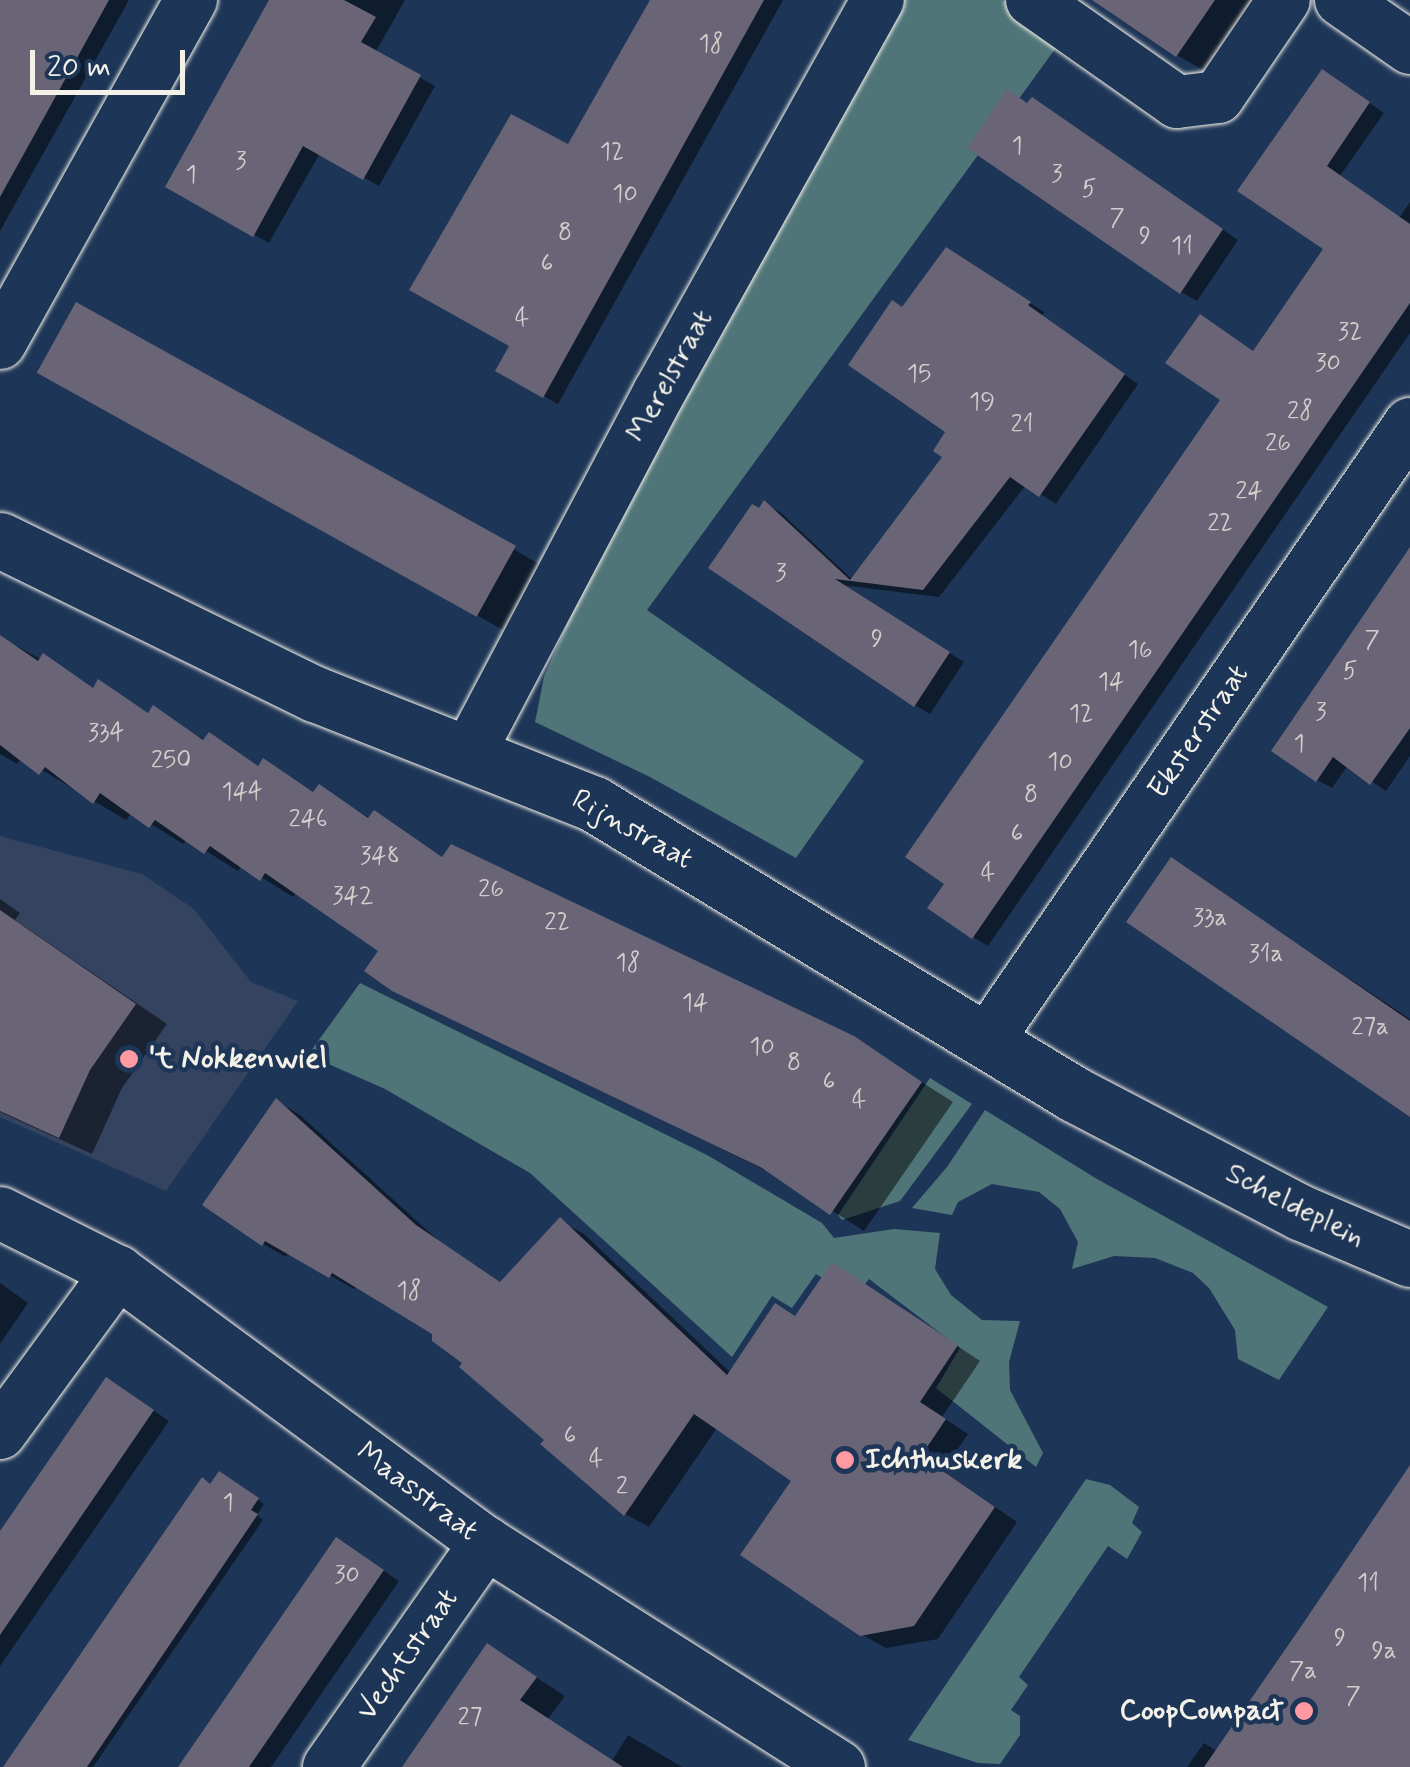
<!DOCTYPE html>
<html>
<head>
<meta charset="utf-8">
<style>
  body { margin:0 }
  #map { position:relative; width:1410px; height:1767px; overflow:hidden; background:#1d3557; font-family:Mynerve,sans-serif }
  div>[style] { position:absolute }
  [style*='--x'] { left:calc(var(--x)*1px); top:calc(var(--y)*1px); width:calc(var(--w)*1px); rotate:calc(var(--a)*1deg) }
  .built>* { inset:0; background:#344360 }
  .green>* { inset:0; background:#4f7578 }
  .shadow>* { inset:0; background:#0007 }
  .building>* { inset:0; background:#6a6576; transform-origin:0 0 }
  .roads { filter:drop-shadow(0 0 2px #f4f1e8) drop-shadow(0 0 2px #f4f1e8) }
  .street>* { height:52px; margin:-26px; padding:0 26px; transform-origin:26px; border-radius:26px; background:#1d3557 }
  .secondary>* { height:55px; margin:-27.5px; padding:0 27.5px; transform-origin:27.5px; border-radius:27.5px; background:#1d3557 }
  .dots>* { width:28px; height:28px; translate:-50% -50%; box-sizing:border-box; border:5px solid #1d3557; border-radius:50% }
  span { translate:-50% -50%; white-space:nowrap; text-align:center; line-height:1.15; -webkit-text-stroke:9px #1d3557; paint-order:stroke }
  .number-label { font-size:25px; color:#d2cecc }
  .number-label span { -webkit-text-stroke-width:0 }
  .street-label { font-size:30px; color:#f4f1e8 }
  .poi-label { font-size:30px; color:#f4f1e8; font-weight:700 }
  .left { translate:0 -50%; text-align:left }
  .right { translate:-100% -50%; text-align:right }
  .scale { position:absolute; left:30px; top:50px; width:155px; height:45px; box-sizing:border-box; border:5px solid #f4f1e8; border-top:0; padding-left:12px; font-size:30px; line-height:35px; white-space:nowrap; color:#f4f1e8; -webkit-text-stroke:8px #1d3557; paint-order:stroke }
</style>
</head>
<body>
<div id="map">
  <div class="built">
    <div style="clip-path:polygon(0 836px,142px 874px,194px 909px,251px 982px,298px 1001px,166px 1191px,0 1117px)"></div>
  </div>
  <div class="green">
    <div style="clip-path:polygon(899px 0,1002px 0,1063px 38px,647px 610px,864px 761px,796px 858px,650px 777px,535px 722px,544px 677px,638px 464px)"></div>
    <div style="clip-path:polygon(360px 983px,707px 1155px,822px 1223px,834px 1238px,894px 1229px,940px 1233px,935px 1269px,951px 1295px,982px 1320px,1020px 1321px,1009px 1362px,1010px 1390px,1043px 1453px,1036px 1467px,936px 1388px,960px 1348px,869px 1279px,854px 1298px,816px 1274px,792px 1308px,772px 1296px,732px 1357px,530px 1173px,385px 1089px,308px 1055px)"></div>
    <div style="clip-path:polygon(930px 1078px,972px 1104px,900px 1201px,842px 1220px,838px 1215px)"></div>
    <div style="clip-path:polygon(985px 1110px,1097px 1179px,1328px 1307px,1279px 1380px,1238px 1359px,1235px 1330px,1209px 1288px,1193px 1273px,1155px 1258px,1114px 1256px,1072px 1269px,1078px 1242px,1060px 1209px,1039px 1192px,992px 1184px,958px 1202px,952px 1215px,912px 1208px,947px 1167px)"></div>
    <div style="clip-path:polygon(1086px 1479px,1110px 1485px,1139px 1507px,1132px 1523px,1142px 1532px,1127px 1559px,1108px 1546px,1019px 1677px,1028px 1685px,1011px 1710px,1020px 1716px,1020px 1735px,1000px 1764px,978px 1763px,908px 1740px)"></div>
  </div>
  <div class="shadow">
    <div style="clip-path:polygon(0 0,129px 0,0 231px)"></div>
    <div style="clip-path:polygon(272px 0,405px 0,375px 53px,435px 86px,379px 186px,320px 153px,269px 243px,168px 186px)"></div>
    <div style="clip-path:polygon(653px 0,783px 0,558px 404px,498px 370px,512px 345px,569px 147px)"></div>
    <div style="clip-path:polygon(1114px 0,1270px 0,1217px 78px,1177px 55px)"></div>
    <div style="clip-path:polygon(1337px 81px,1384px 113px,1340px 176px,1399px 218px,1410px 202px,1410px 333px,988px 946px,973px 937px,1254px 353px,1327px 248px,1241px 191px)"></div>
    <div style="clip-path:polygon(1029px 105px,1048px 110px,1238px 240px,1197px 301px,1181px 292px)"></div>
    <div style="clip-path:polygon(962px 259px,1044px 312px,1042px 316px,1138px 384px,1056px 504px,1026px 485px,939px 597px,841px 585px,964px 662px,930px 714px,915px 705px,760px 511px,765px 504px,780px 512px,853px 580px,946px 456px,949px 431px,904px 310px)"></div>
    <div style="clip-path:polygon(79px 394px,513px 549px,553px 572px,516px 637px)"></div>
    <div style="clip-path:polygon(1410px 553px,1410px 756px,1386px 791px,1348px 765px,1332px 788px,1317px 780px)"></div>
    <div style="clip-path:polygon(0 637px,95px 689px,99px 682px,150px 714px,154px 709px,206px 741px,209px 735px,260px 767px,264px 762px,315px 793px,319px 787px,371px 819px,374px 814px,444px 858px,852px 1038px,953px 1102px,864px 1231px,779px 1177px,394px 989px,382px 950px,297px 892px,293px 897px,242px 865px,238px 871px,187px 839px,183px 844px,132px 812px,126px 820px,22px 758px,17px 764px,0 754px)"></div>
    <div style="clip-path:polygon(1172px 860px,1410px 1019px,1410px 1114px)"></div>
    <div style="clip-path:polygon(0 899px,20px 913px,15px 920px,167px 1024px,122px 1088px,92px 1154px,0 1112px)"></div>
    <div style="clip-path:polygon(277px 1101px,300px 1115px,440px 1242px,502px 1284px,560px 1221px,584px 1234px,731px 1373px,796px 1318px,856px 1279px,980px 1361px,942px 1417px,968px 1434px,943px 1471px,1017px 1522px,938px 1639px,886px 1648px,861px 1634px,794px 1480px,717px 1428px,649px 1527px,625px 1514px,434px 1333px,356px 1286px,354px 1289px,289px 1252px,286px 1257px,263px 1244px)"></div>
    <div style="clip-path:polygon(0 1283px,28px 1303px,0 1344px)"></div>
    <div style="clip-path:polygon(122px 1389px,169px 1421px,0 1666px,0 1535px)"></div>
    <div style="clip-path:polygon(1410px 1470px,1410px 1767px,1187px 1767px,1204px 1743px,1217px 1751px)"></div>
    <div style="clip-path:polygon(227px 1478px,264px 1504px,257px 1515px,263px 1520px,93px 1767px,31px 1767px,212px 1486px)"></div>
    <div style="clip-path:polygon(352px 1550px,399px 1581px,271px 1767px,182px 1767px)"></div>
    <div style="clip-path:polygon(488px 1646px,565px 1696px,548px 1719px,612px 1761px,628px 1735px,682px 1767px,405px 1767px)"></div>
  </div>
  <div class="building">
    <div style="clip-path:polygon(0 0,109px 0,0 197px)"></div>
    <div style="clip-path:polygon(269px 0,344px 0,376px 17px,361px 42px,421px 75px,363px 180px,303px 146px,253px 237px,165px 187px)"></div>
    <div style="clip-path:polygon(650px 0,764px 0,543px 398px,495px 371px,509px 346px,409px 290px,511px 114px,568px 144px)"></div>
    <div style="clip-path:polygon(1092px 0,1215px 0,1176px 57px)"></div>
    <div style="clip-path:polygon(1322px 69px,1370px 102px,1327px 166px,1410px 224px,1410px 303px,972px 939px,927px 908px,944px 884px,905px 857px,1220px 400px,1165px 363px,1200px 314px,1253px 351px,1323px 249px,1237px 191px)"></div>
    <div style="clip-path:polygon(1007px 89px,1027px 103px,1032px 97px,1223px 229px,1180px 294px,967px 148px)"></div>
    <div style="clip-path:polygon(946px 247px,1031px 302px,1028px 305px,1125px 374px,1039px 497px,1010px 477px,923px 590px,835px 579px,950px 652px,914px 707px,708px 568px,752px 504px,759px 508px,764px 500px,850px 580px,942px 457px,933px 451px,945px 432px,848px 365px,892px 300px,902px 307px)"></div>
    <div style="left:76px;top:302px;width:503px;height:81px;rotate:29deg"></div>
    <div style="clip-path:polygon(1410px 547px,1410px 728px,1370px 785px,1333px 757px,1316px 782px,1271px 751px)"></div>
    <div style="clip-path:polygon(0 635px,38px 661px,43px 653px,93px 688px,98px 679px,148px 713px,153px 705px,203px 740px,209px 732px,258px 766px,263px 758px,313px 792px,319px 784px,368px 818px,374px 810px,442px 857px,451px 844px,854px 1036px,922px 1082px,830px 1215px,762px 1168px,392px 991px,364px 971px,378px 951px,265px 873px,260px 881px,210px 846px,204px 854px,155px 820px,149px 828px,100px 793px,93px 804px,45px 767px,39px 775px,0 745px)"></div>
    <div style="clip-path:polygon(1171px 857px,1410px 1021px,1410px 1117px,1126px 922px)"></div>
    <div style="clip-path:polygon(0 910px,136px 1004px,90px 1070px,59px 1138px,0 1111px)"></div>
    <div style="clip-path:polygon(276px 1098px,416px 1225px,500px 1282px,560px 1217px,727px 1375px,775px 1303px,795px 1316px,832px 1262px,958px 1345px,920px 1402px,946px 1419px,921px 1456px,995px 1507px,914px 1626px,860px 1636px,740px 1555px,791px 1481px,694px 1414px,624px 1516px,540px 1444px,544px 1440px,459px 1367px,462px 1363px,432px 1341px,432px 1334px,332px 1273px,329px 1278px,265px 1241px,262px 1246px,202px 1205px)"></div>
    <div style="clip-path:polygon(106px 1377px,154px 1410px,0 1635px,0 1531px)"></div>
    <div style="clip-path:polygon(1410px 1465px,1410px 1767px,1204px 1767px,1300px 1628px)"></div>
    <div style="clip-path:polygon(219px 1471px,259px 1498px,251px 1510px,258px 1514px,87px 1767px,3px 1767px,202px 1477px,210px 1484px)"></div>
    <div style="clip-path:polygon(336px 1537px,384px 1570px,308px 1681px,249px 1767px,178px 1767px)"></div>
    <div style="clip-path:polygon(487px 1643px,537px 1677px,520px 1700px,623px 1767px,402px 1767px)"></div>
  </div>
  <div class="roads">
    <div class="street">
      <div style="--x:1032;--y:0;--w:177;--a:35.1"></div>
      <div style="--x:1177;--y:102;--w:41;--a:-7"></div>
      <div style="--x:1218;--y:97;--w:117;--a:-55.8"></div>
      <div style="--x:1341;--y:0;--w:84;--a:34.8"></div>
      <div style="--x:0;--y:343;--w:393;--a:-60.9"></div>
      <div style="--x:468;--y:755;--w:409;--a:-62.2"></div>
      <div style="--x:659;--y:393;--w:450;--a:-60.9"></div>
      <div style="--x:988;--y:1039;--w:746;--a:-55.54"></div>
      <div style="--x:0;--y:1213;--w:132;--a:26.6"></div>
      <div style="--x:118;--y:1272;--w:457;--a:36.4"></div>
      <div style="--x:486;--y:1543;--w:418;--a:32.4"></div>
      <div style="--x:0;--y:1433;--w:200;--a:-53.8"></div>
      <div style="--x:329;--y:1767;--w:274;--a:-55"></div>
    </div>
    <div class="secondary">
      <div style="--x:0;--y:540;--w:351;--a:26.1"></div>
      <div style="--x:315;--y:694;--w:300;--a:21.5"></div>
      <div style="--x:594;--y:804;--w:561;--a:31.14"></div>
      <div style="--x:1074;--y:1094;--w:257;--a:27.6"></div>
      <div style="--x:1302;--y:1213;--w:117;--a:23.1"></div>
    </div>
  </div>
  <div class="dots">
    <div style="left:129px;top:1059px;background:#ff9aa2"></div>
    <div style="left:845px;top:1460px;background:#ff9aa2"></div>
    <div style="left:1304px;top:1711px;background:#ff9aa2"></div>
  </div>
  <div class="number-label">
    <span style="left:711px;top:45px">18</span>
    <span style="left:1017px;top:147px">1</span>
    <span style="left:612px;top:153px">12</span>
    <span style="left:241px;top:162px">3</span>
    <span style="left:1057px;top:175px">3</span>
    <span style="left:191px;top:176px">1</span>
    <span style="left:1089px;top:190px">5</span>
    <span style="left:625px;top:195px">10</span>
    <span style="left:1117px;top:219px">7</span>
    <span style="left:565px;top:233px">8</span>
    <span style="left:1145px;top:237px">9</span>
    <span style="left:1182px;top:247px">11</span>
    <span style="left:547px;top:264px">6</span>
    <span style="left:522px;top:319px">4</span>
    <span style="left:1350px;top:333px">32</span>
    <span style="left:1328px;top:364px">30</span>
    <span style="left:919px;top:375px">15</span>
    <span style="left:982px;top:403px">19</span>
    <span style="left:1300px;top:412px">28</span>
    <span style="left:1022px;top:425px">21</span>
    <span style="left:1278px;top:444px">26</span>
    <span style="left:1249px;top:492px">24</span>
    <span style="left:1220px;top:524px">22</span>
    <span style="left:781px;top:574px">3</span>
    <span style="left:877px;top:640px">9</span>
    <span style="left:1372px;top:641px">7</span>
    <span style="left:1140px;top:651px">16</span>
    <span style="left:1350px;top:672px">5</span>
    <span style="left:1111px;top:683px">14</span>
    <span style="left:1321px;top:713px">3</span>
    <span style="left:1081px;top:715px">12</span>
    <span style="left:106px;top:734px">334</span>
    <span style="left:1299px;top:745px">1</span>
    <span style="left:171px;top:761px">250</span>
    <span style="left:1060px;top:763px">10</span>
    <span style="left:242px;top:793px">144</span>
    <span style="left:1031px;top:795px">8</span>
    <span style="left:308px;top:820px">246</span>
    <span style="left:1017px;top:834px">6</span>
    <span style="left:380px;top:857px">348</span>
    <span style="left:988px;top:874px">4</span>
    <span style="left:491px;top:890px">26</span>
    <span style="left:353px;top:897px">342</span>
    <span style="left:1210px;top:919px">33a</span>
    <span style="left:557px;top:923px">22</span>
    <span style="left:1266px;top:955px">31a</span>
    <span style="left:628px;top:964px">18</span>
    <span style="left:695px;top:1004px">14</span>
    <span style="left:1370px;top:1028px">27a</span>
    <span style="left:762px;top:1048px">10</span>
    <span style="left:794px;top:1063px">8</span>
    <span style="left:829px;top:1082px">6</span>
    <span style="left:859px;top:1101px">4</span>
    <span style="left:409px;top:1292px">18</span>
    <span style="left:570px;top:1436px">6</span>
    <span style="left:596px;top:1460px">4</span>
    <span style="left:622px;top:1487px">2</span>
    <span style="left:228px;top:1504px">1</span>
    <span style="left:347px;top:1576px">30</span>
    <span style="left:1368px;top:1584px">11</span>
    <span style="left:1340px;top:1639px">9</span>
    <span style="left:1384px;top:1652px">9a</span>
    <span style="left:1303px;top:1672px">7a</span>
    <span style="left:1353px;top:1697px">7</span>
    <span style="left:470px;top:1718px">27</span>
  </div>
  <div class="street-label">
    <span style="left:670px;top:376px;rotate:-61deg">Merelstraat</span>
    <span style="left:1199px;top:732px;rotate:-56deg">Eksterstraat</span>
    <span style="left:632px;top:830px;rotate:29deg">Rijnstraat</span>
    <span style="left:1295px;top:1206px;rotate:27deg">Scheldeplein</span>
    <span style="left:417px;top:1492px;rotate:37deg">Maasstraat</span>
    <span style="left:408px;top:1655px;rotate:-55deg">Vechtstraat</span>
  </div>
  <div class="poi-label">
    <span class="left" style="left:149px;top:1059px">'t Nokkenwiel</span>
    <span class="left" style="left:865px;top:1460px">Ichthuskerk</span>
    <span class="right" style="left:1284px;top:1711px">CoopCompact</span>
  </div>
  <div class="scale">20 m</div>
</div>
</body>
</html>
